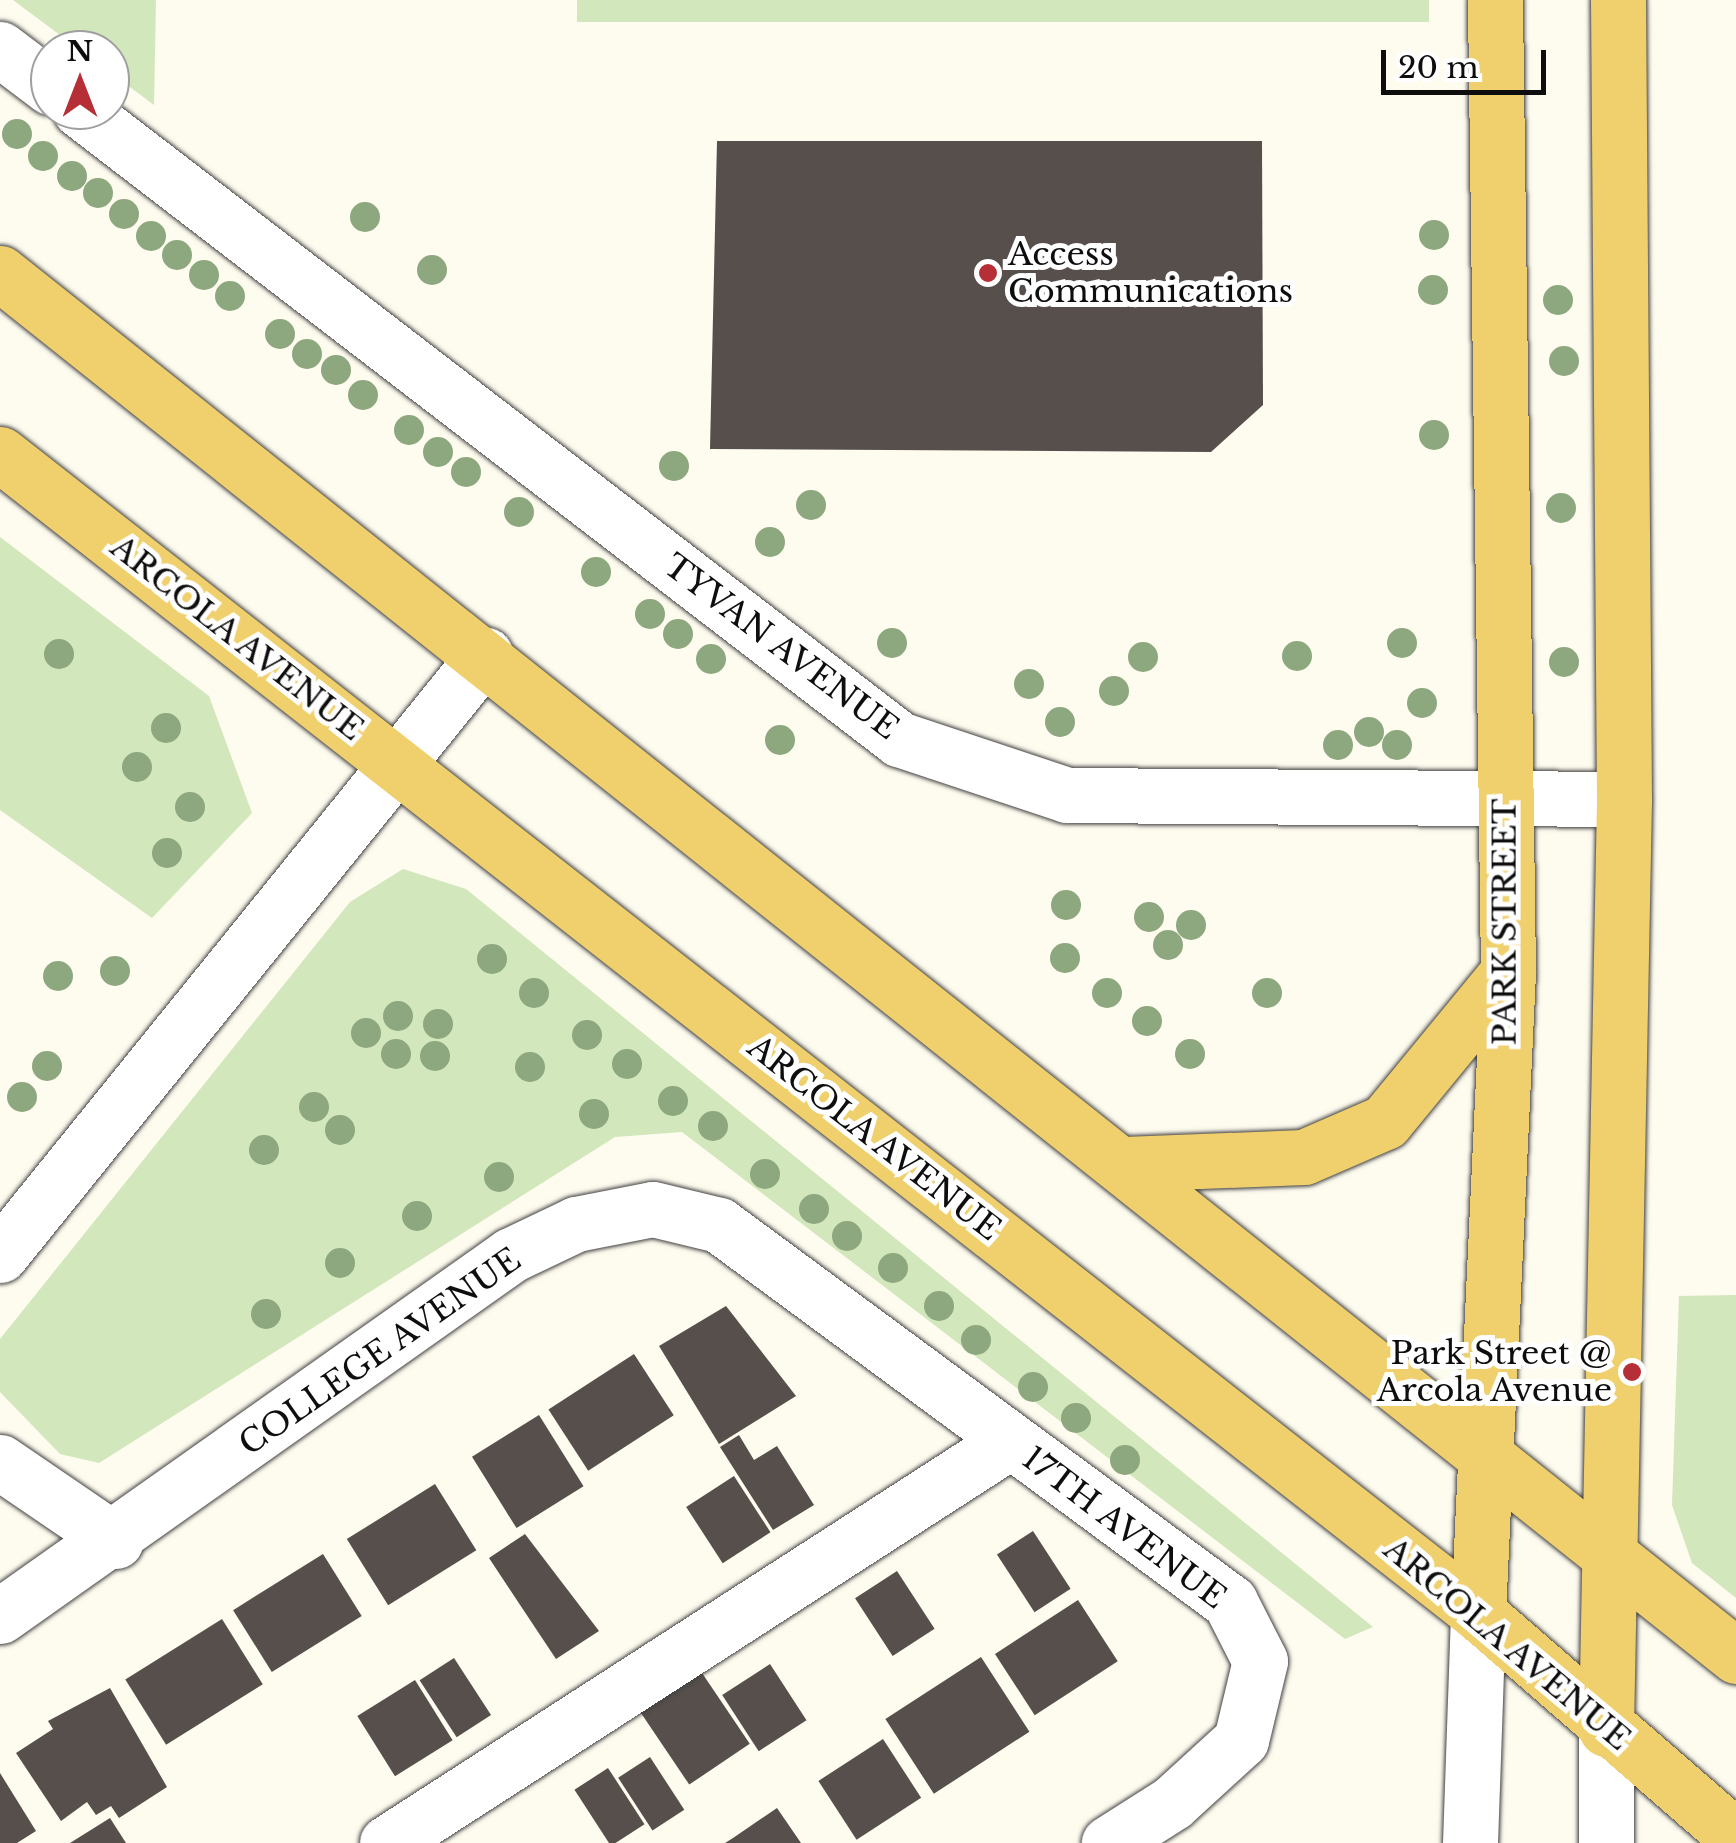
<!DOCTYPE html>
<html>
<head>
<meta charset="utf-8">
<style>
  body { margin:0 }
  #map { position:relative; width:1736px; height:1843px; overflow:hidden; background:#fefbef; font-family:"Libre Baskerville",serif }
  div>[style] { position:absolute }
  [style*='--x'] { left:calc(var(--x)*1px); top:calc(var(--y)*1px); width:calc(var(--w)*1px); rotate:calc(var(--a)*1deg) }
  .green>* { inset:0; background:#d2e7bb; transform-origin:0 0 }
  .building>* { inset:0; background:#564f4b; transform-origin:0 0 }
  .roads { filter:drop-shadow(0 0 2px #414141) drop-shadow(0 0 2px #414141) }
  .minor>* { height:55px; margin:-27.5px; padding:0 27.5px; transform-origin:27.5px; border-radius:27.5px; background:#fff }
  .major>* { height:55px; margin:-27.5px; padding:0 27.5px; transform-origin:27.5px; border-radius:27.5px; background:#f0cf6d }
  .trees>* { width:30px; height:30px; margin:-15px; border-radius:50%; background:#8da77e }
  .dots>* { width:28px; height:28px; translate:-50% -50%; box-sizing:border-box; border:5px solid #fff; border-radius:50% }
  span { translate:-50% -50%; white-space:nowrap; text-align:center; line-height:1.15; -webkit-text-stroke:10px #fff; paint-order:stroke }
  .poi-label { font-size:32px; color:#0e0e0e }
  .left { translate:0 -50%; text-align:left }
  .right { translate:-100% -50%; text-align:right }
  .street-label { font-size:32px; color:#0e0e0e }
  .north { position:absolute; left:30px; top:30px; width:100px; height:100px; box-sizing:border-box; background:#fff; border:2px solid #9f9f9f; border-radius:50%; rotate:0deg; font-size:28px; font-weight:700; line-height:40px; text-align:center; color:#0e0e0e }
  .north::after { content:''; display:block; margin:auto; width:35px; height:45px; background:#b62e36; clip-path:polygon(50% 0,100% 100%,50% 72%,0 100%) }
  .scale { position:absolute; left:1381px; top:50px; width:165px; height:45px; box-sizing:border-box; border:5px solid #0e0e0e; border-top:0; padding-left:12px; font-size:30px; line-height:35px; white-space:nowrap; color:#0e0e0e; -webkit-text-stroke:8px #fff; paint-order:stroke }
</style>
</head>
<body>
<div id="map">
  <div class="green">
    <div style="clip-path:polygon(13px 0,156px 0,154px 105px,110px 72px,110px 50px,80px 50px)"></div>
    <div style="left:577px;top:0;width:852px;height:22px"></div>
    <div style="clip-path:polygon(0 537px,209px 696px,252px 813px,152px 918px,0 810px)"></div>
    <div style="clip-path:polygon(403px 869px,466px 889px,1373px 1627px,1345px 1639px,682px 1132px,615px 1137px,99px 1463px,60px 1454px,0 1392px,0 1339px,350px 902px)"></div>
    <div style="clip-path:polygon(1736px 1295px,1736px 1598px,1692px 1563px,1672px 1505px,1679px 1296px)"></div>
  </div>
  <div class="building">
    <div style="clip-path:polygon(717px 141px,1262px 141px,1263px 405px,1211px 452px,710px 449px)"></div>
    <div style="clip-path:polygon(726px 1306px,796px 1396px,719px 1444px,659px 1346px)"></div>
    <div style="left:634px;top:1354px;width:73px;height:102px;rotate:57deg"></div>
    <div style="left:539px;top:1415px;width:84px;height:79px;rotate:58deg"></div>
    <div style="clip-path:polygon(739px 1435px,754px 1460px,777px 1446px,814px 1505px,773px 1530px,720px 1447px)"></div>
    <div style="left:734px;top:1476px;width:67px;height:57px;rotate:57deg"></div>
    <div style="left:435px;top:1484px;width:78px;height:104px;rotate:58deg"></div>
    <div style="left:1033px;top:1531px;width:69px;height:43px;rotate:57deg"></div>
    <div style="clip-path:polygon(525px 1534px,599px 1631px,556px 1659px,489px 1558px)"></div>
    <div style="left:323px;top:1554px;width:73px;height:106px;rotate:58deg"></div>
    <div style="left:897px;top:1571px;width:69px;height:50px;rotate:57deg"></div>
    <div style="left:1078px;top:1600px;width:73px;height:99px;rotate:57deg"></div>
    <div style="left:222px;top:1619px;width:77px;height:114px;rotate:58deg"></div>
    <div style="left:981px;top:1657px;width:89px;height:114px;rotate:57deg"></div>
    <div style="left:454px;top:1658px;width:68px;height:41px;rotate:57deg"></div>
    <div style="left:770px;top:1664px;width:67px;height:57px;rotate:57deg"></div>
    <div style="left:700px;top:1670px;width:89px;height:73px;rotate:56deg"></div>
    <div style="left:415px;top:1680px;width:71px;height:68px;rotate:58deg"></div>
    <div style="clip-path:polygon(110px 1688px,167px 1787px,119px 1818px,111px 1806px,96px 1815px,87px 1802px,61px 1821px,16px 1753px,53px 1729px,48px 1721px)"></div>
    <div style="left:883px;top:1739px;width:70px;height:77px;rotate:57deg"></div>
    <div style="left:650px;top:1757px;width:63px;height:38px;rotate:57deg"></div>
    <div style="left:608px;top:1768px;width:67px;height:40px;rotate:57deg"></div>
    <div style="clip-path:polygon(0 1773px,36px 1831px,17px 1843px,0 1843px)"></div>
    <div style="clip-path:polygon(777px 1808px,801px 1843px,725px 1843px,733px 1838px)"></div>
    <div style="clip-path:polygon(110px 1818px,126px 1843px,70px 1843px)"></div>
  </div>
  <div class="roads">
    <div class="minor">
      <div style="--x:0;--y:49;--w:63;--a:37.2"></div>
      <div style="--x:80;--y:110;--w:1033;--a:37.52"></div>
      <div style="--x:899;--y:739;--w:177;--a:18.4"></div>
      <div style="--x:1067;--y:795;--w:557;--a:0.41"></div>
      <div style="--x:0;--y:1255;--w:772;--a:-51.05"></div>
      <div style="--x:0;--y:1462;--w:140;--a:34.3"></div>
      <div style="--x:0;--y:1616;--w:626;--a:-35.24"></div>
      <div style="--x:511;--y:1255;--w:72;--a:-25.5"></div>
      <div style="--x:576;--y:1224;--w:78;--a:-11"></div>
      <div style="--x:653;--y:1209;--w:68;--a:13.6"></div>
      <div style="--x:719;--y:1225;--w:635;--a:36.42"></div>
      <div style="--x:1230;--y:1602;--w:66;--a:63"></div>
      <div style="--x:1260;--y:1661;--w:81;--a:103.5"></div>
      <div style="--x:1241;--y:1740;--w:93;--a:137.6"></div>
      <div style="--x:1172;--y:1803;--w:75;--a:147.6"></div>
      <div style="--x:1606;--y:1729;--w:114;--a:90"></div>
      <div style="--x:387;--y:1843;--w:740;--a:-32.81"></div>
      <div style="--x:1470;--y:1843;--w:230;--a:-88"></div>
    </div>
    <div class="major">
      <div style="--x:0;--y:273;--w:2220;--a:38.54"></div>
      <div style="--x:0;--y:454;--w:1878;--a:38.1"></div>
      <div style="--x:1478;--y:1613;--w:342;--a:41"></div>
      <div style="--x:1124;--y:1164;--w:180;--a:-2.2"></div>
      <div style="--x:1304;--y:1157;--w:88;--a:-23.4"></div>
      <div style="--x:1385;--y:1122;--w:194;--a:-50.6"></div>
      <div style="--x:1478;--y:1613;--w:642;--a:-87.32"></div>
      <div style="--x:1508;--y:972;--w:972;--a:-90.77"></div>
      <div style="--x:1606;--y:1729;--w:930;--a:-88.89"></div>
      <div style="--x:1624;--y:799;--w:799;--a:-90.43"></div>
    </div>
  </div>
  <div class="trees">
    <div style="left:17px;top:134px"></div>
    <div style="left:43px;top:156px"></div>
    <div style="left:72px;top:176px"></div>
    <div style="left:98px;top:193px"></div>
    <div style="left:124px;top:214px"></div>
    <div style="left:365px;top:217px"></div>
    <div style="left:1434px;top:235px"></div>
    <div style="left:151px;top:236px"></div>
    <div style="left:177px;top:255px"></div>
    <div style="left:432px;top:270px"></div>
    <div style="left:204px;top:275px"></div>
    <div style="left:1433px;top:290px"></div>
    <div style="left:230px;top:296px"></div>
    <div style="left:1558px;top:300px"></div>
    <div style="left:280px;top:334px"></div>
    <div style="left:307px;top:354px"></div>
    <div style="left:1564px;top:361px"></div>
    <div style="left:336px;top:370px"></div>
    <div style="left:363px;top:395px"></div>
    <div style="left:409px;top:430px"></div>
    <div style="left:1434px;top:435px"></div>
    <div style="left:438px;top:452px"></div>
    <div style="left:674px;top:466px"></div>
    <div style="left:466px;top:472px"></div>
    <div style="left:811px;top:505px"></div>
    <div style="left:1561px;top:508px"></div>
    <div style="left:519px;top:512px"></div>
    <div style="left:770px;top:542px"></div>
    <div style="left:596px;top:572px"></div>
    <div style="left:650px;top:614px"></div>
    <div style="left:678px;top:634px"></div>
    <div style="left:892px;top:643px"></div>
    <div style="left:1402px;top:643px"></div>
    <div style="left:59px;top:654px"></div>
    <div style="left:1297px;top:656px"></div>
    <div style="left:1143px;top:657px"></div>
    <div style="left:711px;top:659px"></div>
    <div style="left:1564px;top:662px"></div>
    <div style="left:1029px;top:684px"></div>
    <div style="left:1114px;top:691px"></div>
    <div style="left:1422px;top:703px"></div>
    <div style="left:1060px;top:722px"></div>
    <div style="left:166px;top:728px"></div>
    <div style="left:1369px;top:732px"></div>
    <div style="left:780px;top:740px"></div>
    <div style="left:1338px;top:745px"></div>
    <div style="left:1397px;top:745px"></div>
    <div style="left:137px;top:767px"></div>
    <div style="left:190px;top:807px"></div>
    <div style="left:167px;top:853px"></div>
    <div style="left:1066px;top:905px"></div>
    <div style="left:1149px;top:917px"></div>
    <div style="left:1191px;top:925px"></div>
    <div style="left:1168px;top:945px"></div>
    <div style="left:1065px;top:958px"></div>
    <div style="left:492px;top:959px"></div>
    <div style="left:115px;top:971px"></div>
    <div style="left:58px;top:976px"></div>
    <div style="left:534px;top:993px"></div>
    <div style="left:1107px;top:993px"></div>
    <div style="left:1267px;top:993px"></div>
    <div style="left:398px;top:1016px"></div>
    <div style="left:1147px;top:1021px"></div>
    <div style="left:438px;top:1024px"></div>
    <div style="left:366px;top:1033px"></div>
    <div style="left:587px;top:1035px"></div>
    <div style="left:396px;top:1054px"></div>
    <div style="left:1190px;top:1054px"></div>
    <div style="left:435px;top:1056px"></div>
    <div style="left:627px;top:1064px"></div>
    <div style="left:47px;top:1066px"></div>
    <div style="left:530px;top:1067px"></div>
    <div style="left:22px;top:1097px"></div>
    <div style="left:673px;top:1101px"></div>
    <div style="left:314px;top:1107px"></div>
    <div style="left:594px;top:1114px"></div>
    <div style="left:713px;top:1126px"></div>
    <div style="left:340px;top:1130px"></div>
    <div style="left:264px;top:1150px"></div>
    <div style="left:765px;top:1174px"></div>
    <div style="left:499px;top:1177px"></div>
    <div style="left:814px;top:1209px"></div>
    <div style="left:417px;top:1216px"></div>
    <div style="left:847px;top:1236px"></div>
    <div style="left:340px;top:1263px"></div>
    <div style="left:893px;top:1268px"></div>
    <div style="left:939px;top:1306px"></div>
    <div style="left:266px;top:1314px"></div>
    <div style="left:976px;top:1340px"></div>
    <div style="left:1033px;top:1387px"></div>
    <div style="left:1076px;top:1418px"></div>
    <div style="left:1125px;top:1460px"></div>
  </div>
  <div class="dots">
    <div style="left:988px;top:273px;background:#b62e36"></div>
    <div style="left:1632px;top:1372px;background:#b62e36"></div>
  </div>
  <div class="poi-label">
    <span class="left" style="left:1008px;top:273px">Access<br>Communications</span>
    <span class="right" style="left:1612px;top:1372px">Park Street @<br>Arcola Avenue</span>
  </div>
  <div class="street-label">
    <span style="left:237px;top:638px;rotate:38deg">ARCOLA AVENUE</span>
    <span style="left:781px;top:647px;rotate:37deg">TYVAN AVENUE</span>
    <span style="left:1505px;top:922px;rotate:-90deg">PARK STREET</span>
    <span style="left:874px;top:1138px;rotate:38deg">ARCOLA AVENUE</span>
    <span style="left:380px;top:1352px;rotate:-35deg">COLLEGE AVENUE</span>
    <span style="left:1124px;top:1528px;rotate:37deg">17TH AVENUE</span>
    <span style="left:1507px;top:1644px;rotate:40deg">ARCOLA AVENUE</span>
  </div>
  <div class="north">N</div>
  <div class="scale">20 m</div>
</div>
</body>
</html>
